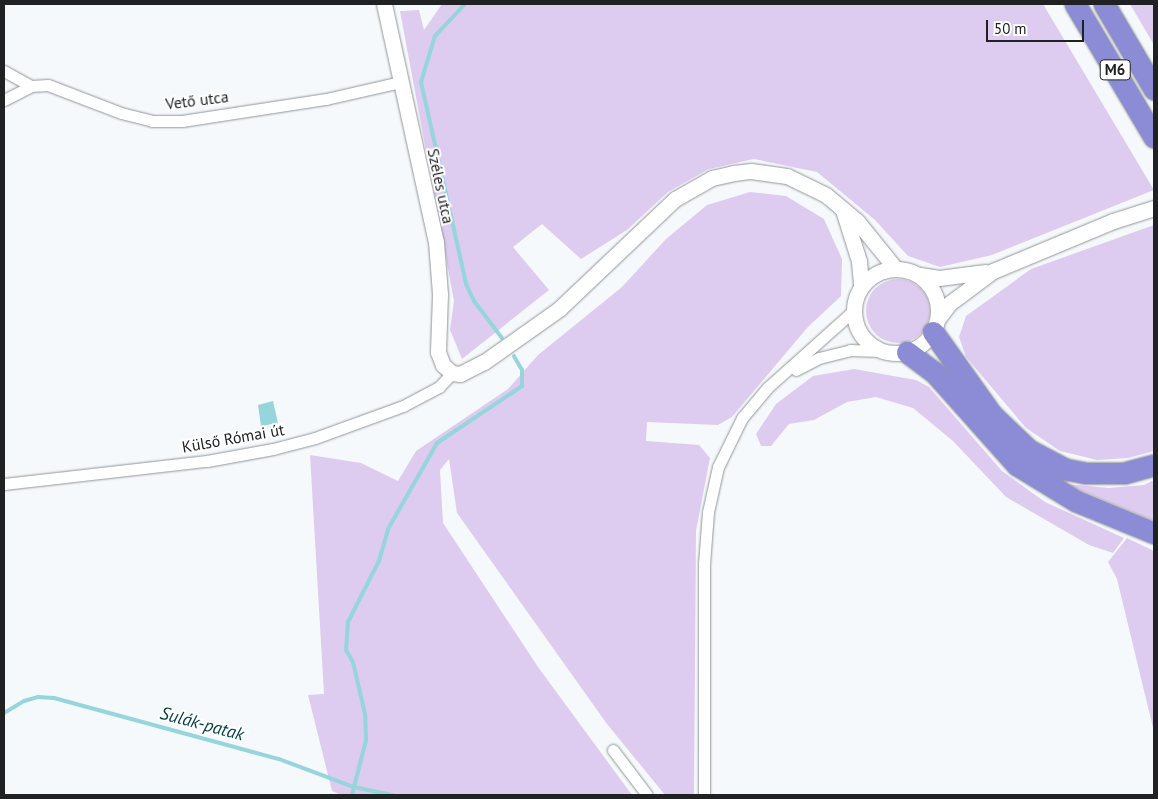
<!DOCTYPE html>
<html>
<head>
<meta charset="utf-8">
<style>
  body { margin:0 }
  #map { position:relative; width:1158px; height:799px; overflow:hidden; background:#f6f9fc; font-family:"PT Sans",sans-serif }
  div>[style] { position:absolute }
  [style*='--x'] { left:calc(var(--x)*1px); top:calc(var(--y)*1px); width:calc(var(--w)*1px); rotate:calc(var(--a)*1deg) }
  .green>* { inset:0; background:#decbf0 }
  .round { border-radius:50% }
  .water>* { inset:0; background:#96d5dc }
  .stream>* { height:4px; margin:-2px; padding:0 2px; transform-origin:2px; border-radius:2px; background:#96d5dc }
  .roads { filter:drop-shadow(0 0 1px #929598) drop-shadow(0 0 1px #929598) }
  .minor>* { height:11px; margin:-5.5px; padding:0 5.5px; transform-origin:5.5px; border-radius:5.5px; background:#fff }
  .tertiary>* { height:15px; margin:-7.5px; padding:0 7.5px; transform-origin:7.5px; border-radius:7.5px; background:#fff }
  .tertiary>.ring { margin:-7.5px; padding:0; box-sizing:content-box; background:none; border:15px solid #fff; border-radius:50% }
  .motorway>* { height:21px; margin:-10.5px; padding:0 10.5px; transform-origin:10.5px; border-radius:10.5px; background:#8c8cd6 }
  span { translate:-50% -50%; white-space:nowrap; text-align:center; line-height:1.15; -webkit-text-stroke:4px #fff; paint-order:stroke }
  .shield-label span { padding:1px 4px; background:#fff; border:1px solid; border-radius:4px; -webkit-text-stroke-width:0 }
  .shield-label { font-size:15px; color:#202122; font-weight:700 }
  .street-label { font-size:16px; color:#202122 }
  .water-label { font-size:18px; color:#023f45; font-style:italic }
  .frame { position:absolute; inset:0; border:5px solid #202122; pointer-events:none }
  .scale { position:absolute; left:986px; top:20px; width:98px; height:22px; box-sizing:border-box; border:2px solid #202122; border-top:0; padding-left:6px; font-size:15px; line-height:18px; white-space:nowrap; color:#202122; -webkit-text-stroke:4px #fff; paint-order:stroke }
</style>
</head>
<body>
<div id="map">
  <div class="green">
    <div style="clip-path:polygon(442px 4px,1043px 4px,1154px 190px,992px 255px,940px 267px,908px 256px,875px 220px,817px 172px,754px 159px,709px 169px,668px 192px,627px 230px,581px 259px,542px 224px,513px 247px,549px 290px,462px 359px,450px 330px,454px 301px,400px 11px,419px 10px,424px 30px)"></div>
    <div style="clip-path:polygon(1130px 4px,1154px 4px,1154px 45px)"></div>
    <div style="clip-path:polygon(750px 192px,786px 196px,824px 219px,842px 259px,841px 296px,807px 328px,732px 417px,718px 425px,647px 422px,646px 441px,699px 445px,710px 458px,696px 531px,694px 795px,665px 795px,607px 724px,457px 513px,449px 459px,440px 470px,443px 523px,538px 667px,632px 795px,341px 795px,332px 791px,308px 695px,324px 694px,310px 455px,361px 463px,398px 481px,416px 451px,508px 389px,538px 355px,622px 287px,666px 239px,707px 205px)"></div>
    <div style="clip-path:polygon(1154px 225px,1154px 451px,1128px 458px,1097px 460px,1060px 451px,1026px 428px,966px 357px,959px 337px,966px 316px,1031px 269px)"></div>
    <div class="round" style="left:866px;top:279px;width:64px;height:64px"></div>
    <div style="clip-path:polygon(854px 369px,916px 380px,929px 387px,1002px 471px,1045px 502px,1124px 538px,1113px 553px,1089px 545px,1006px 497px,953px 441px,913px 408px,876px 397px,847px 402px,814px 420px,789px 424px,771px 446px,761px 446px,756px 434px,776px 404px,813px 376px)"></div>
    <div style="clip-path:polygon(1154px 480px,1154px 521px,1065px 484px,1109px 488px,1144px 485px)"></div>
    <div style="clip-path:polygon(1127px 538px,1154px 551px,1154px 732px,1117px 579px,1108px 562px)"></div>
  </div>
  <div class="water">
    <div style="clip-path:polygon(273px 401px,278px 423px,261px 426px,258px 405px)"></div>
  </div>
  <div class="stream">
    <div style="--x:465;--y:4;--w:44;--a:133.2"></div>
    <div style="--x:435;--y:36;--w:48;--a:106.9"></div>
    <div style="--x:421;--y:82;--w:207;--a:77.4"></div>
    <div style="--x:466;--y:284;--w:19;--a:65"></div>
    <div style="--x:474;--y:301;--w:46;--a:52.9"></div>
    <div style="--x:4;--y:713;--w:23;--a:-31"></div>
    <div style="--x:24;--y:701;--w:15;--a:-16"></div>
    <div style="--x:38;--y:697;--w:16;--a:4"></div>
    <div style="--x:54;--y:698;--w:233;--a:15.2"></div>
    <div style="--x:279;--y:759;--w:80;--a:20.5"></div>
    <div style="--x:354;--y:787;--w:40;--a:12"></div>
    <div style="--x:352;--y:795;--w:57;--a:-75.7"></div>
    <div style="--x:366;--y:740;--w:26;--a:-92"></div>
    <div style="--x:365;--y:714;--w:53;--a:-103"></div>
    <div style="--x:353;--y:662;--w:14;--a:-120"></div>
    <div style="--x:346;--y:650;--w:28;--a:-86"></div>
    <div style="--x:348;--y:622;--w:68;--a:-63.1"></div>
    <div style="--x:379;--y:561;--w:33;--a:-74"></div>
    <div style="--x:388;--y:529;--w:99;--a:-60.3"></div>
    <div style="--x:437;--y:443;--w:102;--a:-33.8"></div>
    <div style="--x:522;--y:386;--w:16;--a:-90"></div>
    <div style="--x:522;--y:370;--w:16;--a:-120"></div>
  </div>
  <div class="roads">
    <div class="minor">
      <div style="--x:4;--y:71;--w:31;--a:29"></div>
      <div style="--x:4;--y:100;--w:30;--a:-27"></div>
      <div style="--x:31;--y:86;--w:17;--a:-3"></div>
      <div style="--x:48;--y:85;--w:78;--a:21"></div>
      <div style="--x:121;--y:113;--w:32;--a:14"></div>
      <div style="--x:152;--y:121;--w:30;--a:0"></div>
      <div style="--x:182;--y:121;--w:146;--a:-8.7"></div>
      <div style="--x:326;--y:99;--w:77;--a:-12.8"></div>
      <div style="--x:796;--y:370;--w:26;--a:-28"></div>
      <div style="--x:819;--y:358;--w:32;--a:-14"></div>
      <div style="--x:850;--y:350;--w:31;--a:2"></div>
      <div style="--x:4;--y:484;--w:204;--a:-6.5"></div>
      <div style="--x:207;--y:461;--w:67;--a:-10.3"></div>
      <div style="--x:273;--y:449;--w:43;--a:-14.7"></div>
      <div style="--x:315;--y:438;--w:94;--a:-20"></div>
      <div style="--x:403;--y:406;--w:41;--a:-27.8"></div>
      <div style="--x:439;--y:387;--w:19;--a:-47"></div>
      <div style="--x:613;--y:750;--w:56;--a:52.9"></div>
      <div style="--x:704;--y:795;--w:231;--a:-90"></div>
      <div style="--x:704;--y:564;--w:52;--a:-85.6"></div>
      <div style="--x:708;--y:512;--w:46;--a:-77.5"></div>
      <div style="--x:718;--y:467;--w:55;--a:-63.9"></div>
      <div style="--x:742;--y:418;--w:39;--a:-50"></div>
      <div style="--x:767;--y:388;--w:115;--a:-41.8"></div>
    </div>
    <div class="tertiary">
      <div style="--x:384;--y:4;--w:244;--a:77.7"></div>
      <div style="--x:436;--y:242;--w:52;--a:85.6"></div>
      <div style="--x:440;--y:294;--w:58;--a:92"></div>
      <div style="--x:438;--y:352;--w:14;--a:69"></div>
      <div style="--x:443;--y:365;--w:12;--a:42"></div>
      <div style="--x:452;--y:373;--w:8;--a:7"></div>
      <div style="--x:460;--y:374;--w:27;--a:-27"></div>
      <div style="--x:484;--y:362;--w:92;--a:-35.2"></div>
      <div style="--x:559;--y:309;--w:160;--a:-43.5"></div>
      <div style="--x:675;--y:199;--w:43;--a:-29.6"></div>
      <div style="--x:712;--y:178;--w:23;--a:-13"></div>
      <div style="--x:734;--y:173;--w:17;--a:-7"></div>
      <div style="--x:751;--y:171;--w:36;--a:8"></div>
      <div style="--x:787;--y:176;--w:43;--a:26"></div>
      <div style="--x:826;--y:195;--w:40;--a:40"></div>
      <div style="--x:857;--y:221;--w:60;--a:51"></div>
      <div style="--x:843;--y:210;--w:53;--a:72.6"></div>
      <div style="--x:859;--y:261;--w:25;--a:85"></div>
      <div class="ring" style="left:854px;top:269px;width:69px;height:69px"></div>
      <div style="--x:920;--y:275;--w:19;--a:9"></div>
      <div style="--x:939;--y:278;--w:47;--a:-7.3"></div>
      <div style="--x:937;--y:320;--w:21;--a:-53"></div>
      <div style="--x:950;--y:303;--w:54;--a:-36.7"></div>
      <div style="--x:993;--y:271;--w:130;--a:-22.6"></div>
      <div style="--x:1113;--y:221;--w:43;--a:-17.6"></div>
    </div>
    <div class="motorway">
      <div style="--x:1075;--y:4;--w:155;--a:59.3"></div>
      <div style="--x:1104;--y:4;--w:99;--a:59.5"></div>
      <div style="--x:933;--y:332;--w:102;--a:54.6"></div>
      <div style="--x:992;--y:415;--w:51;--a:43.4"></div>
      <div style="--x:1029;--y:450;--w:41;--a:27.8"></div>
      <div style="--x:1065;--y:469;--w:21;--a:11"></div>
      <div style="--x:1086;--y:473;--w:38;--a:0"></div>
      <div style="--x:1124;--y:473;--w:31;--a:-15"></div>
      <div style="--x:907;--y:352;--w:34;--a:37"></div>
      <div style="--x:934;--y:372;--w:125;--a:48.3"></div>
      <div style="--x:1017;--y:465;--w:69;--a:31.4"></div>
      <div style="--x:1076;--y:501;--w:84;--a:22.3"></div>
    </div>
  </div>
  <div class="shield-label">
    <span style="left:1115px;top:70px">M6</span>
  </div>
  <div class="street-label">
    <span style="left:197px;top:100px;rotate:-7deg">Vető utca</span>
    <span style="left:441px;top:186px;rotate:78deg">Széles utca</span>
    <span style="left:233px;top:438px;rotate:-10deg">Külső Római út</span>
  </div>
  <div class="water-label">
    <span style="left:202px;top:724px;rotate:15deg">Sulák-patak</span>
  </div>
  <div class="frame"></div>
  <div class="scale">50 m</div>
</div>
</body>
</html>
